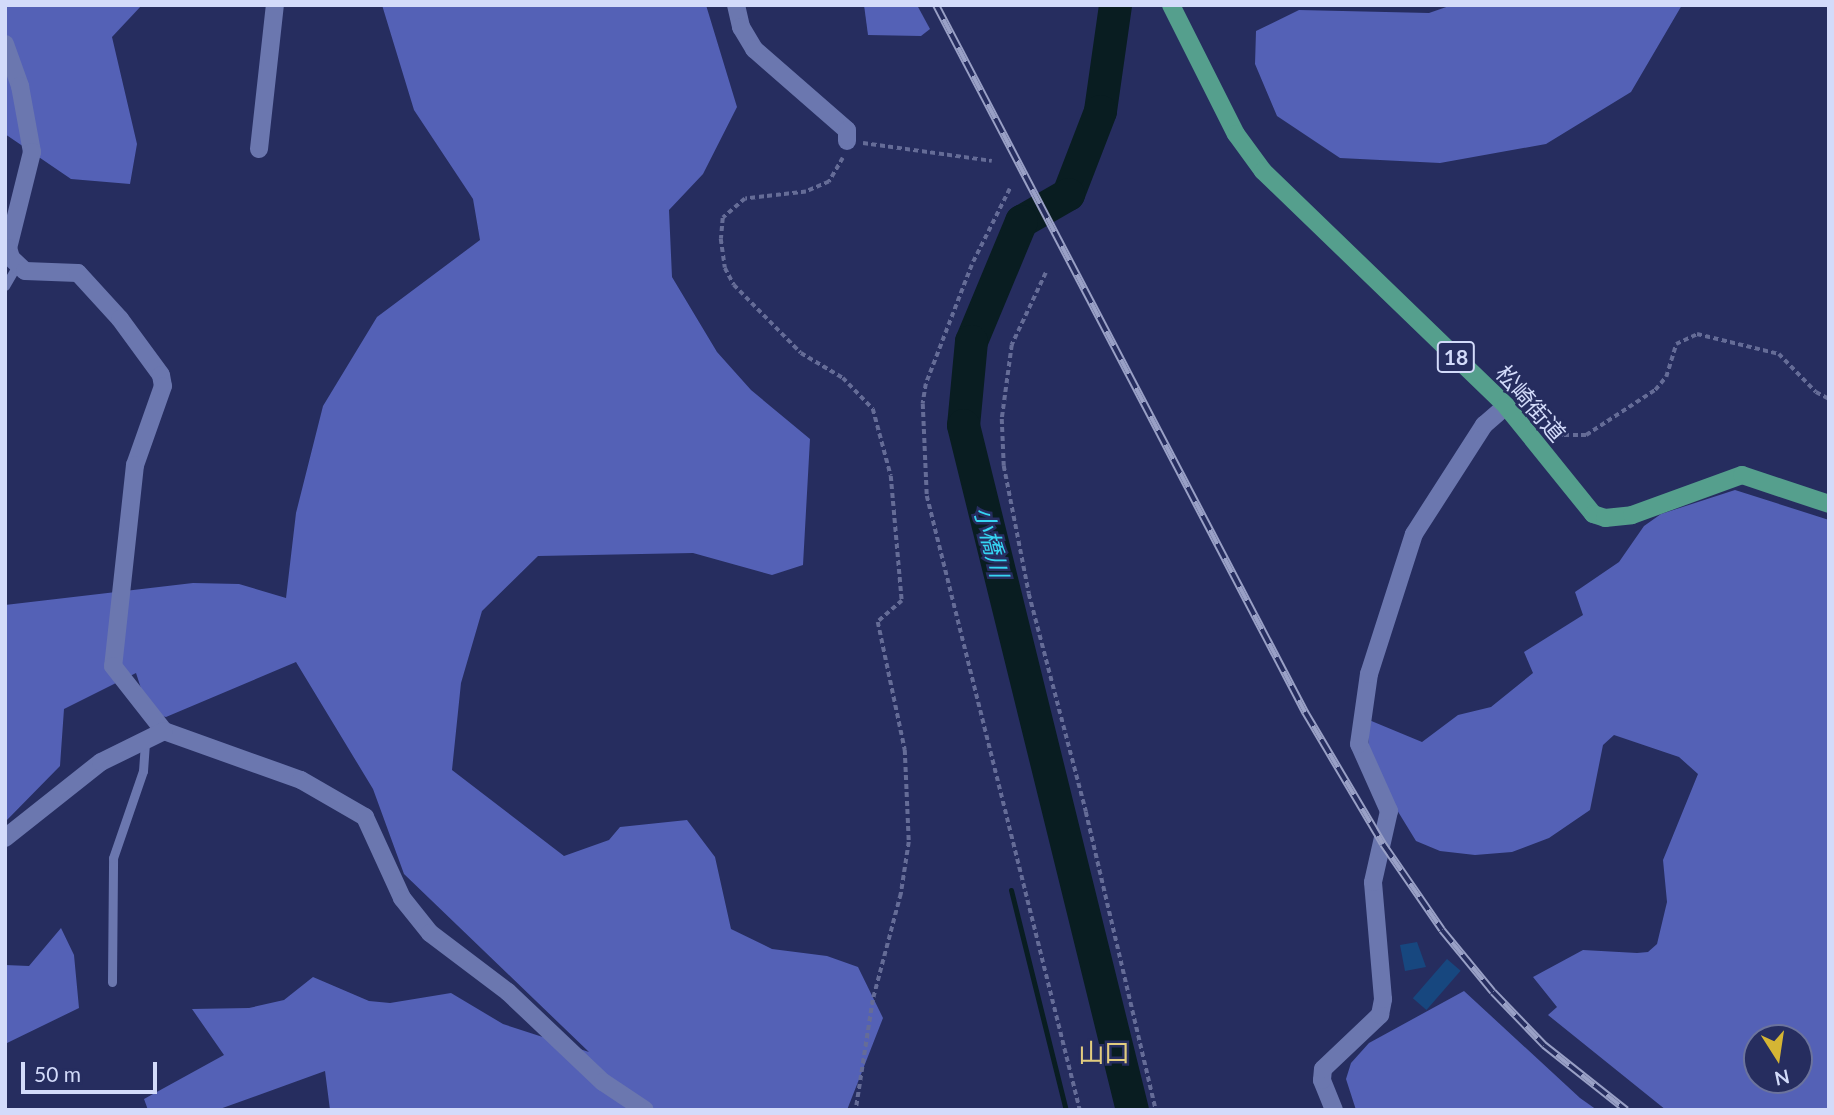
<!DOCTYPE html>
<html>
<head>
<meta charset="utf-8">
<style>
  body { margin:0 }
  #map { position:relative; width:1834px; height:1115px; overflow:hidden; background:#262d5f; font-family:Lato,"Noto Sans JP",sans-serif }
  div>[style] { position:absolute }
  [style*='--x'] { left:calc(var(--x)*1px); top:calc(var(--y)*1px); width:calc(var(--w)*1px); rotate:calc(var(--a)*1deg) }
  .forest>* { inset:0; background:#5461b6 }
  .stream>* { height:5px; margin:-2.5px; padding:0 2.5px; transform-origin:2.5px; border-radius:2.5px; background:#091d21 }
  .river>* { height:33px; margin:-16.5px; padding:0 16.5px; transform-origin:16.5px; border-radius:16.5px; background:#091d21 }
  .building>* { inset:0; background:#17477f; transform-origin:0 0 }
  .path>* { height:3.5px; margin-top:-1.75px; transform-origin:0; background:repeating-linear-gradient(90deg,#656c97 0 5px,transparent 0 8.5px) }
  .service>* { height:9px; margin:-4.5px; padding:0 4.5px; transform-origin:4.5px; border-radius:4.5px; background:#6b77af }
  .minor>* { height:18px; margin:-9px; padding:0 9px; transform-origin:9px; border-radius:9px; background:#6b77af }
  .primary>* { height:18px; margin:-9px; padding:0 9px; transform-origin:9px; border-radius:9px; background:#559f8d }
  .rail>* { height:8px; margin-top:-4px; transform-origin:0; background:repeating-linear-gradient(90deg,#262d5f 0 16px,#99a0c6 0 32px); box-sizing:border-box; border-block:2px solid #99a0c6 }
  span { translate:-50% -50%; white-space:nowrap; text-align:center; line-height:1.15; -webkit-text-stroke:5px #262d5f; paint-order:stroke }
  .shield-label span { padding:2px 5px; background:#262d5f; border:2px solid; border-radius:5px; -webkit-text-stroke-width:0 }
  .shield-label { font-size:21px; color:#d3dbfa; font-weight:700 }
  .street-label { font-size:23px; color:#d3dbfa }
  .water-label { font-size:24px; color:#36d4f2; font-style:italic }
  .quarter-label { font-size:26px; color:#e2cc7f }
  .frame { position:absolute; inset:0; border:7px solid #d3dbfa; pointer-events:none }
  .north { position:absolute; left:1743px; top:1024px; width:70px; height:70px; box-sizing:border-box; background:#262d5f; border:2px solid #6b739d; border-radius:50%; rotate:168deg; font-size:19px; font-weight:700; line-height:28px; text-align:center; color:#d3dbfa }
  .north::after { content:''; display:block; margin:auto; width:24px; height:32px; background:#d5b534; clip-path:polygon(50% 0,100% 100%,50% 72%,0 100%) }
  .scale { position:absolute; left:21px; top:1062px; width:136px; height:32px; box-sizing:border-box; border:4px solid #d3dbfa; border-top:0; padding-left:9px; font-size:21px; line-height:24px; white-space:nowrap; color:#d3dbfa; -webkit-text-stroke:5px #262d5f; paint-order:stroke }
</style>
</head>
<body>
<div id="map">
  <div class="forest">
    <div style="clip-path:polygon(5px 5px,142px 5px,112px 37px,137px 144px,130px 184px,71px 179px,5px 134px)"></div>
    <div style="clip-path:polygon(382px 5px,706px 5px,737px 107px,703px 174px,669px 210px,672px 277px,717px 352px,751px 390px,810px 439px,803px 565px,772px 575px,693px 553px,538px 556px,482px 611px,461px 683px,452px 770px,564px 856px,609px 840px,620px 827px,687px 820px,715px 857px,731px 929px,772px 949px,827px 956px,858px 967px,883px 1018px,847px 1110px,330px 1110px,325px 1071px,217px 1110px,148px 1110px,144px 1099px,224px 1055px,192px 1009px,249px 1008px,284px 1000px,313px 977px,369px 1001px,390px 1003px,451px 993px,503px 1024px,589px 1052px,404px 874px,373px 789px,296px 662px,166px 717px,149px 713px,136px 673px,64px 709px,60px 766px,5px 822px,5px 605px,193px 583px,239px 584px,286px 598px,296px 513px,323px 406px,377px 317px,480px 240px,473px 199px,414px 110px)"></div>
    <div style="clip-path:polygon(864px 5px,917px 5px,930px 29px,921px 36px,868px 35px)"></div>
    <div style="clip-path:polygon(1452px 5px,1682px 5px,1631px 92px,1546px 144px,1440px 163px,1340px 158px,1277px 116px,1255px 64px,1256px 31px,1299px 10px,1429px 13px)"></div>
    <div style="clip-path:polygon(evenodd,1735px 490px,1829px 520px,1829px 1110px,1666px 1110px,1548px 1015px,1557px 1007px,1533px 977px,1583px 950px,1637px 953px,1648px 952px,1657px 944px,1667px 902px,1663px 860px,1698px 774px,1679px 757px,1614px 735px,1603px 745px,1590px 810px,1549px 838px,1512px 852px,1475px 855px,1440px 851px,1416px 841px,1378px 779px,1368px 753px,1369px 720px,1422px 742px,1458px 715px,1491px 707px,1533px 673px,1524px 652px,1583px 615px,1575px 592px,1619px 562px,1644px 526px,1661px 514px,1735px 490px,1757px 1038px,1799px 1038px,1799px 1080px,1757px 1080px,1757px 1038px)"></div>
    <div style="clip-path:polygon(61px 928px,74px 955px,79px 1008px,5px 1044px,5px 965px,29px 966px)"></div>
    <div style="clip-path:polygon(1464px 991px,1580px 1098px,1597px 1110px,1356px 1110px,1346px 1079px,1351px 1063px,1369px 1043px)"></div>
  </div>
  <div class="stream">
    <div style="--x:1011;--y:890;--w:227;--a:76"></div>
  </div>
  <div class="river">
    <div style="--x:1115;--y:5;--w:107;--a:98.1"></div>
    <div style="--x:1100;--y:111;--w:89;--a:111.1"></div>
    <div style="--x:1068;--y:194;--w:54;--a:150.1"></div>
    <div style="--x:1021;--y:221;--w:130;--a:112.6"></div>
    <div style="--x:971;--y:341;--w:84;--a:95.4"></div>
    <div style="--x:963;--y:425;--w:706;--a:76.14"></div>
  </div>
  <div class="building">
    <div style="clip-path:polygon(1417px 942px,1426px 967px,1405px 971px,1400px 945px)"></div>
    <div style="left:1447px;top:959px;width:18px;height:52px;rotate:41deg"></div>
  </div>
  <div class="path">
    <div style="--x:863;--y:143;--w:130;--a:7.9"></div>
    <div style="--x:843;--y:158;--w:28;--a:120"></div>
    <div style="--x:829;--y:182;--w:25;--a:157"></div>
    <div style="--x:806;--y:192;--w:61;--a:173.5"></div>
    <div style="--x:745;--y:199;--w:29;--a:139"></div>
    <div style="--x:723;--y:218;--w:21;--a:95"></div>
    <div style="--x:721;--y:239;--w:29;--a:82"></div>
    <div style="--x:725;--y:268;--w:19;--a:62"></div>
    <div style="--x:734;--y:285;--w:95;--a:45.4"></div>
    <div style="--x:801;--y:353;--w:49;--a:30.8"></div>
    <div style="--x:843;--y:378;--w:43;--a:45.9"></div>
    <div style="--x:873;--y:409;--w:69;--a:75"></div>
    <div style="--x:891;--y:476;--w:125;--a:85"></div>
    <div style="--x:902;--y:601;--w:32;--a:139"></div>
    <div style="--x:878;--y:622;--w:131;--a:78.1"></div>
    <div style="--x:905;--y:750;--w:92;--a:87.5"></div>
    <div style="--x:909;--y:842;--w:53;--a:98.7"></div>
    <div style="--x:901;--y:894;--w:110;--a:104.8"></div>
    <div style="--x:873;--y:1000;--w:111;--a:98.8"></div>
    <div style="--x:1010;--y:189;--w:85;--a:116.6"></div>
    <div style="--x:972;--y:265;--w:128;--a:111.1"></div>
    <div style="--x:926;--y:384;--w:20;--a:99"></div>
    <div style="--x:923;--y:404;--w:92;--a:87.5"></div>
    <div style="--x:927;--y:496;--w:633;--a:76.01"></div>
    <div style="--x:1046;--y:273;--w:80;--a:115.3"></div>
    <div style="--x:1012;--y:345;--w:75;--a:97.7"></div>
    <div style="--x:1002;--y:419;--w:47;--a:87.6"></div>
    <div style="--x:1004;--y:466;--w:130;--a:78.9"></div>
    <div style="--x:1029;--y:594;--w:225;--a:75.3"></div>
    <div style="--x:1086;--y:812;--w:306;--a:76.8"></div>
    <div style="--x:1546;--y:428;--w:19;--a:21"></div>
    <div style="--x:1564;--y:435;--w:22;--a:0"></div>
    <div style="--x:1586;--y:435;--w:82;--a:-33.1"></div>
    <div style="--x:1655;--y:390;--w:17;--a:-50"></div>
    <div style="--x:1666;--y:377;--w:34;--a:-73"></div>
    <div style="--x:1676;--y:344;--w:23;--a:-25"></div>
    <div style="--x:1697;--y:334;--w:84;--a:13.7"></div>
    <div style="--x:1779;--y:354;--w:53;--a:45.8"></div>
    <div style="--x:1816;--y:392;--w:15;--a:28"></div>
  </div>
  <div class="service">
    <div style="--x:5;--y:286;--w:22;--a:-60"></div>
    <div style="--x:112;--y:982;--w:124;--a:-89.5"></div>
    <div style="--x:113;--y:858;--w:92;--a:-71"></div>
    <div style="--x:143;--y:771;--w:31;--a:-86"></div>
  </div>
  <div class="minor">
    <div style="--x:736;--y:5;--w:23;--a:77"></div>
    <div style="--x:741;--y:27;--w:26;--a:59"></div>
    <div style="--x:754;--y:49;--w:123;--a:41.1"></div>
    <div style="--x:847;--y:130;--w:11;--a:90"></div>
    <div style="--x:5;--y:44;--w:45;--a:70.3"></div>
    <div style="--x:20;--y:86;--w:67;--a:79.7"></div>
    <div style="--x:32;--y:152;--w:99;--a:104"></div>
    <div style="--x:8;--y:248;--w:10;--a:73"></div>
    <div style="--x:11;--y:258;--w:19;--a:43"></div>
    <div style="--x:25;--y:271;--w:53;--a:2.2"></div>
    <div style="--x:78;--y:273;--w:62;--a:47.6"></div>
    <div style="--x:120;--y:319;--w:69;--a:53.8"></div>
    <div style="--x:161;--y:375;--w:11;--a:80"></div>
    <div style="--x:163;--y:386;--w:84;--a:109.5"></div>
    <div style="--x:135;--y:465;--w:202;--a:96.2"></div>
    <div style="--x:113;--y:666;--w:83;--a:51.9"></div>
    <div style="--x:164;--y:731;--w:145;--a:19.7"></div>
    <div style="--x:301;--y:780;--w:74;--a:30"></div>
    <div style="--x:365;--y:817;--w:89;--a:65.4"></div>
    <div style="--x:402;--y:898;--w:45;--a:51.3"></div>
    <div style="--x:430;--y:933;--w:98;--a:37.1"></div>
    <div style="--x:508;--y:992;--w:131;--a:43.5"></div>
    <div style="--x:603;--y:1082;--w:50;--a:33.7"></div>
    <div style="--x:259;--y:149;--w:145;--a:-83.7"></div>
    <div style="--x:5;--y:838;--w:122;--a:-38.4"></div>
    <div style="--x:101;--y:762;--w:70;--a:-26.2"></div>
    <div style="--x:1334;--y:1110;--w:32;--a:-112"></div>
    <div style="--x:1322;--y:1080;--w:11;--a:-85"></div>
    <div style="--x:1323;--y:1069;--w:79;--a:-43.5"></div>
    <div style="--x:1380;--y:1015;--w:16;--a:-79"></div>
    <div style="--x:1383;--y:999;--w:117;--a:-94.9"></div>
    <div style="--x:1373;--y:882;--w:73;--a:-77.3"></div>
    <div style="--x:1389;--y:811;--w:73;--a:-114.1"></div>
    <div style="--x:1359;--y:744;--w:71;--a:-81.9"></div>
    <div style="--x:1369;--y:674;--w:147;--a:-72.2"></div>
    <div style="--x:1414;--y:534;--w:130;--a:-57.3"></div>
    <div style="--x:1484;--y:425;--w:29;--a:-41"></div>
  </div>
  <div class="primary">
    <div style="--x:1171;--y:5;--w:144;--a:63.3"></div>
    <div style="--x:1236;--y:134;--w:46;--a:53.9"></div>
    <div style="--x:1263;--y:171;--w:338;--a:44"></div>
    <div style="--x:1506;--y:406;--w:139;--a:51.1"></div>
    <div style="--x:1593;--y:514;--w:13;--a:18"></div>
    <div style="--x:1605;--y:518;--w:27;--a:-6"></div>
    <div style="--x:1632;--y:515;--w:117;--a:-20"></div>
    <div style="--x:1742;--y:475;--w:92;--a:18.4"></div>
  </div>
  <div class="rail">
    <div style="--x:936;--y:5;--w:798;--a:62.44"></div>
    <div style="--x:1305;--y:712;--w:153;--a:59.4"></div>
    <div style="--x:1383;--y:844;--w:104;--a:55.5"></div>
    <div style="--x:1442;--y:930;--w:80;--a:50.6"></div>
    <div style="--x:1493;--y:992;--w:74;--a:46.1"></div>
    <div style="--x:1544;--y:1045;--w:105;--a:38.4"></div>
  </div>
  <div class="shield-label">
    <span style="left:1456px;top:357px">18</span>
  </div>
  <div class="street-label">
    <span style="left:1531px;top:403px;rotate:49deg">松崎街道</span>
  </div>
  <div class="water-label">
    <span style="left:992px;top:542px;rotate:76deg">小橋川</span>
  </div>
  <div class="quarter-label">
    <span style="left:1104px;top:1053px">山口</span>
  </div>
  <div class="frame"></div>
  <div class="north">N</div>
  <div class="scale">50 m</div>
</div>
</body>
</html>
